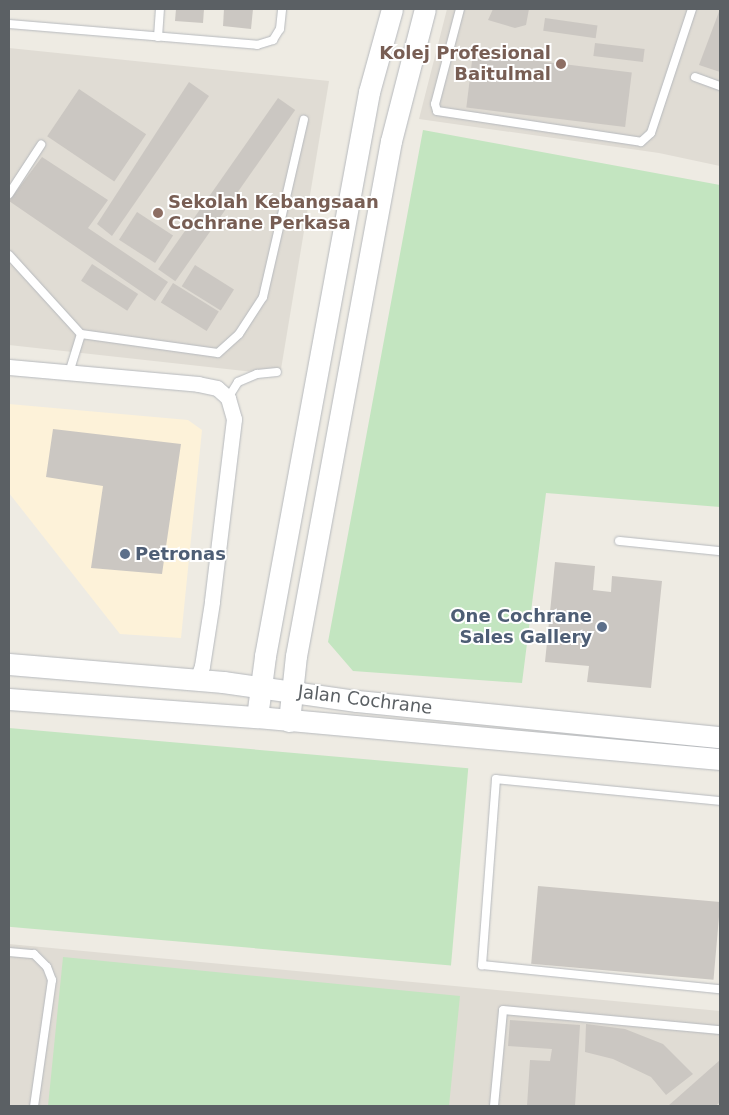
<!DOCTYPE html>
<html>
<head>
<meta charset="utf-8">
<style>
  body { margin:0 }
  #map { position:relative; width:729px; height:1115px; overflow:hidden; background:#eeebe3; font-family:"DejaVu Sans",sans-serif }
  div>[style] { position:absolute }
  [style*='--x'] { left:calc(var(--x)*1px); top:calc(var(--y)*1px); width:calc(var(--w)*1px); rotate:calc(var(--a)*1deg) }
  .commercial>* { inset:0; background:#fdf2d9 }
  .education>* { inset:0; background:#e0dcd4 }
  .green>* { inset:0; background:#c3e5c0; transform-origin:0 0 }
  .building>* { inset:0; background:#cbc7c2; transform-origin:0 0 }
  .roads { filter:drop-shadow(0 0 1px #b6b9bd) drop-shadow(0 0 1px #b6b9bd) }
  .lane>* { height:8px; margin:-4px; padding:0 4px; transform-origin:4px; border-radius:4px; background:#fff }
  .street>* { height:15px; margin:-7.5px; padding:0 7.5px; transform-origin:7.5px; border-radius:7.5px; background:#fff }
  .secondary>* { height:21px; margin:-10.5px; padding:0 10.5px; transform-origin:10.5px; border-radius:10.5px; background:#fff }
  .dots>* { width:14px; height:14px; translate:-50% -50%; box-sizing:border-box; border:2px solid #fff; border-radius:50% }
  span { translate:-50% -50%; white-space:nowrap; text-align:center; line-height:1.15; -webkit-text-stroke:4px #fff; paint-order:stroke }
  .education-label { font-size:18px; color:#785e54; font-weight:700 }
  .right { translate:-100% -50%; text-align:right }
  .left { translate:0 -50%; text-align:left }
  .service-label { font-size:18px; color:#4e5e75; font-weight:700 }
  .street-label { font-size:18px; color:#5b6064 }
  .frame { position:absolute; inset:0; border:10px solid #5b6064; pointer-events:none }
</style>
</head>
<body>
<div id="map">
  <div class="commercial">
    <div style="clip-path:polygon(9px 404px,188px 420px,202px 430px,181px 638px,120px 634px,9px 493px)"></div>
  </div>
  <div class="education">
    <div style="clip-path:polygon(447px 9px,720px 9px,720px 166px,659px 153px,419px 119px)"></div>
    <div style="clip-path:polygon(9px 48px,329px 81px,280px 375px,9px 345px)"></div>
    <div style="clip-path:polygon(9px 944px,720px 1011px,720px 1106px,9px 1106px)"></div>
  </div>
  <div class="green">
    <div style="clip-path:polygon(423px 130px,720px 185px,720px 507px,546px 493px,522px 683px,353px 671px,328px 642px)"></div>
    <div style="left:9px;top:728px;width:461px;height:198px;rotate:5deg"></div>
    <div style="clip-path:polygon(63px 957px,460px 996px,449px 1106px,48px 1106px)"></div>
  </div>
  <div class="building">
    <div style="clip-path:polygon(176px 9px,204px 9px,203px 23px,175px 21px)"></div>
    <div style="clip-path:polygon(224px 9px,253px 9px,251px 29px,223px 26px)"></div>
    <div style="clip-path:polygon(493px 9px,529px 9px,526px 25px,515px 28px,488px 20px)"></div>
    <div style="clip-path:polygon(720px 9px,720px 72px,699px 65px)"></div>
    <div style="left:545px;top:18px;width:53px;height:13px;rotate:8deg"></div>
    <div style="left:595px;top:43px;width:50px;height:13px;rotate:7deg"></div>
    <div style="left:473px;top:53px;width:160px;height:55px;rotate:7deg"></div>
    <div style="clip-path:polygon(189px 82px,209px 96px,112px 236px,97px 224px)"></div>
    <div style="left:79px;top:89px;width:81px;height:57px;rotate:34deg"></div>
    <div style="left:278px;top:98px;width:21px;height:209px;rotate:35deg"></div>
    <div style="clip-path:polygon(42px 157px,108px 200px,88px 228px,168px 282px,155px 301px,9px 201px)"></div>
    <div style="left:137px;top:212px;width:43px;height:33px;rotate:33deg"></div>
    <div style="left:92px;top:264px;width:55px;height:20px;rotate:33deg"></div>
    <div style="left:195px;top:265px;width:46px;height:25px;rotate:32deg"></div>
    <div style="left:173px;top:283px;width:54px;height:23px;rotate:32deg"></div>
    <div style="clip-path:polygon(53px 429px,181px 444px,162px 574px,91px 568px,103px 486px,46px 477px)"></div>
    <div style="clip-path:polygon(555px 562px,595px 566px,593px 590px,611px 592px,612px 576px,662px 581px,651px 688px,587px 682px,589px 666px,545px 662px)"></div>
    <div style="left:538px;top:886px;width:183px;height:78px;rotate:5deg"></div>
    <div style="clip-path:polygon(510px 1020px,580px 1025px,575px 1106px,527px 1106px,530px 1060px,550px 1061px,552px 1049px,508px 1046px)"></div>
    <div style="clip-path:polygon(586px 1024px,625px 1029px,663px 1044px,693px 1074px,666px 1095px,651px 1077px,613px 1059px,585px 1052px)"></div>
    <div style="clip-path:polygon(720px 1060px,720px 1102px,716px 1106px,668px 1106px)"></div>
  </div>
  <div class="roads">
    <div class="lane">
      <div style="--x:460;--y:9;--w:98;--a:104.7"></div>
      <div style="--x:435;--y:104;--w:7;--a:74"></div>
      <div style="--x:437;--y:111;--w:206;--a:8.6"></div>
      <div style="--x:641;--y:142;--w:13;--a:-42"></div>
      <div style="--x:651;--y:133;--w:131;--a:-71.7"></div>
      <div style="--x:9;--y:24;--w:249;--a:4.8"></div>
      <div style="--x:257;--y:45;--w:17;--a:-17"></div>
      <div style="--x:273;--y:40;--w:13;--a:-58"></div>
      <div style="--x:280;--y:29;--w:20;--a:-84"></div>
      <div style="--x:158;--y:37;--w:28;--a:-86"></div>
      <div style="--x:695;--y:77;--w:27;--a:20"></div>
      <div style="--x:9;--y:194;--w:59;--a:-56.9"></div>
      <div style="--x:9;--y:255;--w:107;--a:47.7"></div>
      <div style="--x:81;--y:334;--w:41;--a:107.1"></div>
      <div style="--x:81;--y:334;--w:138;--a:7.9"></div>
      <div style="--x:218;--y:353;--w:28;--a:-42"></div>
      <div style="--x:239;--y:334;--w:44;--a:-57"></div>
      <div style="--x:263;--y:297;--w:182;--a:-77"></div>
      <div style="--x:228;--y:398;--w:19;--a:-58"></div>
      <div style="--x:238;--y:382;--w:21;--a:-23"></div>
      <div style="--x:257;--y:374;--w:20;--a:-6"></div>
      <div style="--x:619;--y:541;--w:101;--a:5.7"></div>
      <div style="--x:720;--y:801;--w:225;--a:-174.4"></div>
      <div style="--x:496;--y:779;--w:187;--a:94.3"></div>
      <div style="--x:482;--y:965;--w:239;--a:5.8"></div>
      <div style="--x:9;--y:952;--w:25;--a:5"></div>
      <div style="--x:34;--y:954;--w:18;--a:45"></div>
      <div style="--x:47;--y:967;--w:14;--a:69"></div>
      <div style="--x:52;--y:980;--w:127;--a:98.1"></div>
      <div style="--x:494;--y:1106;--w:96;--a:-84.6"></div>
      <div style="--x:503;--y:1010;--w:218;--a:5.3"></div>
    </div>
    <div class="street">
      <div style="--x:9;--y:367;--w:190;--a:5.1"></div>
      <div style="--x:198;--y:384;--w:19;--a:12"></div>
      <div style="--x:217;--y:388;--w:15;--a:42"></div>
      <div style="--x:228;--y:398;--w:22;--a:74"></div>
      <div style="--x:234;--y:419;--w:184;--a:96.9"></div>
      <div style="--x:212;--y:602;--w:65;--a:98.9"></div>
      <div style="--x:202;--y:666;--w:15;--a:110"></div>
    </div>
    <div class="secondary">
      <div style="--x:9;--y:664;--w:215;--a:4.8"></div>
      <div style="--x:223;--y:682;--w:135;--a:8.1"></div>
      <div style="--x:357;--y:701;--w:365;--a:5.7"></div>
      <div style="--x:9;--y:699;--w:249;--a:4.2"></div>
      <div style="--x:257;--y:717;--w:465;--a:5.2"></div>
      <div style="--x:257;--y:717;--w:62;--a:-82.5"></div>
      <div style="--x:265;--y:656;--w:574;--a:-79.55"></div>
      <div style="--x:369;--y:92;--w:86;--a:-74.5"></div>
      <div style="--x:289;--y:721;--w:65;--a:-83.9"></div>
      <div style="--x:296;--y:656;--w:524;--a:-79.55"></div>
      <div style="--x:391;--y:141;--w:136;--a:-75.6"></div>
    </div>
  </div>
  <div class="dots">
    <div style="left:561px;top:64px;background:#8d6e63"></div>
    <div style="left:158px;top:213px;background:#8d6e63"></div>
    <div style="left:125px;top:554px;background:#5c6f8a"></div>
    <div style="left:602px;top:627px;background:#5c6f8a"></div>
  </div>
  <div class="education-label">
    <span class="right" style="left:551px;top:64px">Kolej Profesional<br>Baitulmal</span>
    <span class="left" style="left:168px;top:213px">Sekolah Kebangsaan<br>Cochrane Perkasa</span>
  </div>
  <div class="service-label">
    <span class="left" style="left:135px;top:554px">Petronas</span>
    <span class="right" style="left:592px;top:627px">One Cochrane<br>Sales Gallery</span>
  </div>
  <div class="street-label">
    <span style="left:365px;top:700px;rotate:7deg">Jalan Cochrane</span>
  </div>
  <div class="frame"></div>
</div>
</body>
</html>
